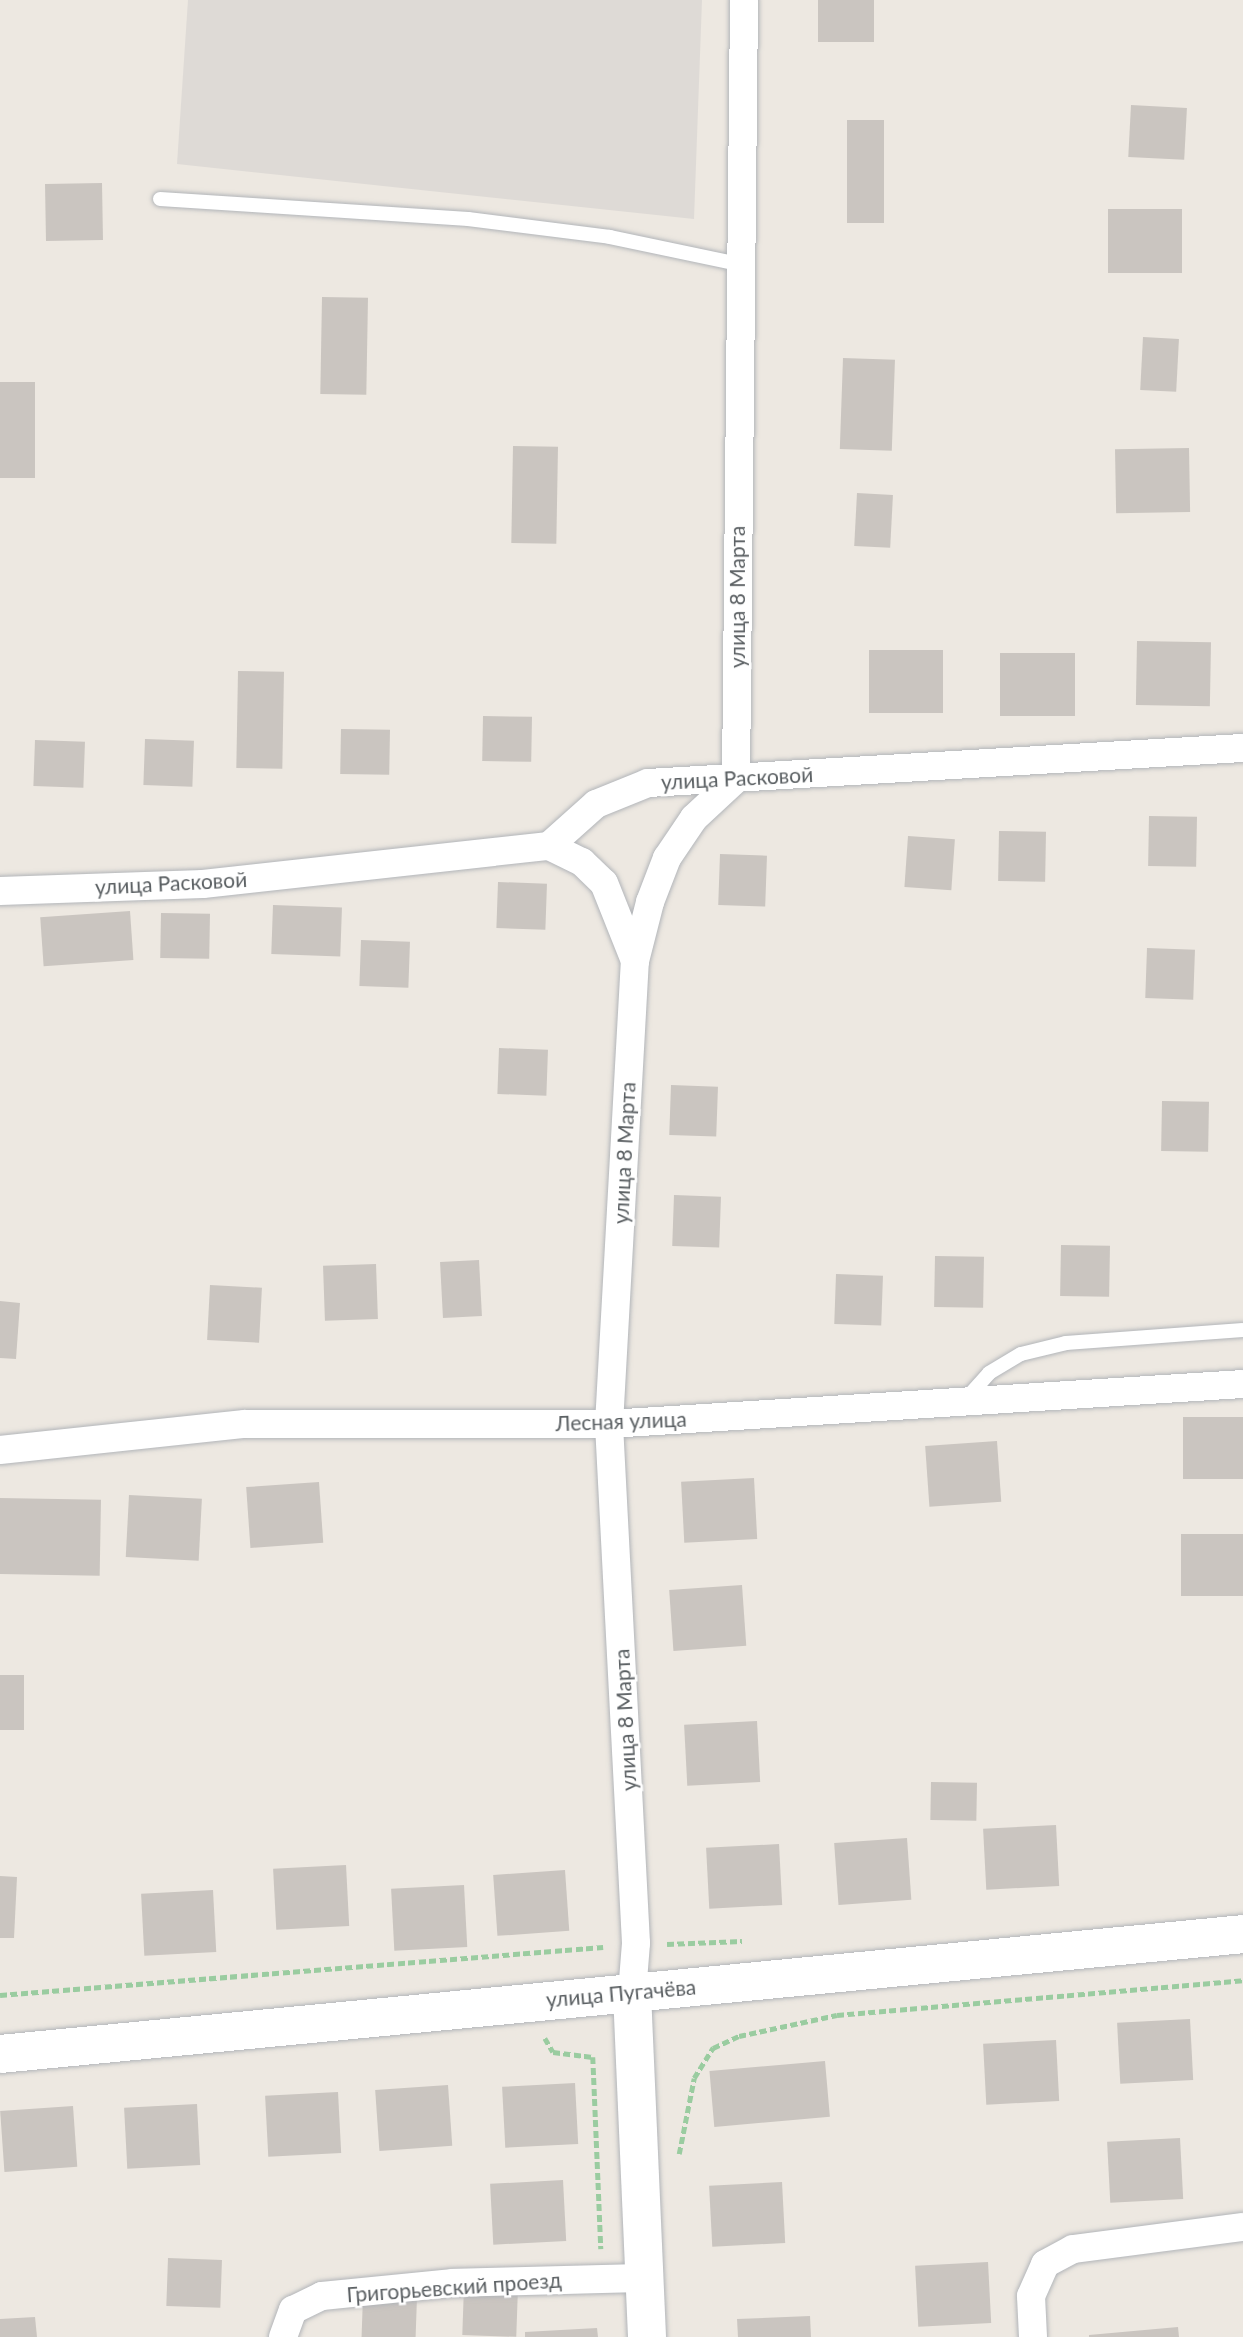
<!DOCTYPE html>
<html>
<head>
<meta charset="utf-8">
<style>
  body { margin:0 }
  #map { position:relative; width:1243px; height:2337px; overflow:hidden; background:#ede8e1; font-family:Lato,sans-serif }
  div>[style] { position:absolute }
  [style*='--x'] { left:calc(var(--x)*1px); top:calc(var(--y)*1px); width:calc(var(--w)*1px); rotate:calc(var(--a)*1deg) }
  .industrial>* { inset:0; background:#dedad6 }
  .building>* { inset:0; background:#cac5c0; transform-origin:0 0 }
  .path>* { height:4.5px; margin-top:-2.25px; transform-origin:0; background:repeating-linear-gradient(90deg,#9acca0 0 7px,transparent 0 10.5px) }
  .roads { filter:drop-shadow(0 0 2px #b2b5b9) drop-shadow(0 0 2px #b2b5b9) }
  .lane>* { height:14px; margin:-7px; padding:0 7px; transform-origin:7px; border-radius:7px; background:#fff }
  .street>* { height:28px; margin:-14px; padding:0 14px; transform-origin:14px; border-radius:14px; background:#fff }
  .secondary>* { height:38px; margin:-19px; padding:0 19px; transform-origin:19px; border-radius:19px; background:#fff }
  span { translate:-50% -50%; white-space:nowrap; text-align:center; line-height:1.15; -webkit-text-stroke:5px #fff; paint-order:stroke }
  .street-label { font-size:21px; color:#5a5f62 }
</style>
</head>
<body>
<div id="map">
  <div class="industrial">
    <div style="clip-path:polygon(188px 0,702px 0,694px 219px,177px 164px)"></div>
  </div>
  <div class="building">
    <div style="left:818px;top:0;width:56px;height:42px"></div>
    <div style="left:1131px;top:105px;width:56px;height:52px;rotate:3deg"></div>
    <div style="left:847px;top:120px;width:37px;height:103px"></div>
    <div style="left:102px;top:183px;width:57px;height:57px;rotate:89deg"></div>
    <div style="left:1108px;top:209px;width:74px;height:64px"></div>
    <div style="left:322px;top:297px;width:46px;height:97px;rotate:1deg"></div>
    <div style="left:1143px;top:337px;width:36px;height:53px;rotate:3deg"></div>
    <div style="left:843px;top:358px;width:52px;height:91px;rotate:2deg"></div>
    <div style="left:0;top:382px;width:35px;height:96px"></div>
    <div style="left:513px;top:446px;width:45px;height:97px;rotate:1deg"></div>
    <div style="left:1189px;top:448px;width:64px;height:74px;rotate:89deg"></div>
    <div style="left:857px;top:493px;width:36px;height:53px;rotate:3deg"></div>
    <div style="left:1137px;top:641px;width:74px;height:64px;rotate:1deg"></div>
    <div style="left:869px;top:650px;width:74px;height:63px"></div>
    <div style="left:1000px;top:653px;width:75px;height:63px"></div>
    <div style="left:238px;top:671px;width:46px;height:97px;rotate:1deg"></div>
    <div style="left:483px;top:716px;width:49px;height:45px;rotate:1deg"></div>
    <div style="left:341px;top:729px;width:49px;height:45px;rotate:1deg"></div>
    <div style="left:145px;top:739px;width:49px;height:46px;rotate:2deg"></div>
    <div style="left:35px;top:740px;width:50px;height:46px;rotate:2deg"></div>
    <div style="left:1149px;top:816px;width:48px;height:50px;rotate:1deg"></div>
    <div style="left:999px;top:831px;width:47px;height:50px;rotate:1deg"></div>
    <div style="left:908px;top:836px;width:47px;height:51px;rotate:4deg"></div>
    <div style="left:720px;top:854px;width:47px;height:51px;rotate:2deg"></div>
    <div style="left:498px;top:882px;width:49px;height:46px;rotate:2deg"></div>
    <div style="left:273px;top:905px;width:69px;height:49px;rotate:2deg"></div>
    <div style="left:130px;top:911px;width:49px;height:90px;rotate:86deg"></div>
    <div style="left:161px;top:913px;width:49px;height:45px;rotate:1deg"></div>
    <div style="left:361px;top:940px;width:49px;height:46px;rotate:2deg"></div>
    <div style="left:1147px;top:948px;width:48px;height:50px;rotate:2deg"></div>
    <div style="left:499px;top:1048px;width:49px;height:46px;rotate:2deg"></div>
    <div style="left:671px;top:1085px;width:47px;height:50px;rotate:2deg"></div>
    <div style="left:1162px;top:1101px;width:47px;height:50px;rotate:1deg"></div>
    <div style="left:674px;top:1195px;width:47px;height:51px;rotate:2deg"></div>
    <div style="left:1061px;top:1245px;width:49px;height:51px;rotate:1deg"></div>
    <div style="left:935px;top:1256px;width:49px;height:51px;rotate:1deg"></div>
    <div style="left:479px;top:1260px;width:56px;height:39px;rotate:87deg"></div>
    <div style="left:376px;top:1264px;width:55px;height:53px;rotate:88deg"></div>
    <div style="left:836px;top:1274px;width:47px;height:50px;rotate:2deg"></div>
    <div style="left:210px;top:1285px;width:52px;height:55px;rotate:3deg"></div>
    <div style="clip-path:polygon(0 1301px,20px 1303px,16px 1359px,0 1358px)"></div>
    <div style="left:1243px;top:1417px;width:62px;height:60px;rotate:90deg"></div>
    <div style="left:997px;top:1441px;width:61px;height:72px;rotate:86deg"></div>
    <div style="left:754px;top:1478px;width:61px;height:73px;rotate:87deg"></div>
    <div style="left:319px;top:1482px;width:61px;height:73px;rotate:86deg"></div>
    <div style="left:129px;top:1495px;width:73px;height:62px;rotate:3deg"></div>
    <div style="left:0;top:1498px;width:101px;height:76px;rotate:1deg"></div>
    <div style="left:1243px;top:1534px;width:62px;height:62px;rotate:90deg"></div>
    <div style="left:742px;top:1585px;width:61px;height:73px;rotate:86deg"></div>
    <div style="left:0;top:1675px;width:24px;height:55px"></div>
    <div style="left:757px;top:1721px;width:61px;height:73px;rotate:87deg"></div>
    <div style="left:931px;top:1782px;width:46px;height:38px;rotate:1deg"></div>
    <div style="left:1056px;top:1825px;width:61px;height:73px;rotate:87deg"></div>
    <div style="left:907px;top:1838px;width:62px;height:73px;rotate:86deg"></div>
    <div style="left:779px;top:1844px;width:61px;height:73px;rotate:87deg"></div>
    <div style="left:346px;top:1865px;width:61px;height:73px;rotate:87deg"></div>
    <div style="left:565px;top:1870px;width:61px;height:72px;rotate:86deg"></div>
    <div style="clip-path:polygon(0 1876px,17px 1877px,14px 1938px,0 1938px)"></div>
    <div style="left:464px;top:1885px;width:62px;height:73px;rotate:87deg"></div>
    <div style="left:213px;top:1890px;width:62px;height:72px;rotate:87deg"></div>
    <div style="left:1190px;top:2019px;width:61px;height:73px;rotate:87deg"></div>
    <div style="left:1056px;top:2040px;width:61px;height:73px;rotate:87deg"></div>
    <div style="left:825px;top:2061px;width:56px;height:116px;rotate:85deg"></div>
    <div style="left:575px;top:2083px;width:61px;height:73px;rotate:87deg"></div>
    <div style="left:448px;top:2085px;width:61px;height:73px;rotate:86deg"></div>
    <div style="left:338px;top:2092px;width:61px;height:73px;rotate:87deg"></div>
    <div style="left:197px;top:2104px;width:61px;height:73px;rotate:87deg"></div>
    <div style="left:73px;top:2106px;width:61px;height:73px;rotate:86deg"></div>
    <div style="left:1180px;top:2138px;width:61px;height:73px;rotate:87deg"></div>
    <div style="left:563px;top:2180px;width:61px;height:73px;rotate:87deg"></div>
    <div style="left:782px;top:2182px;width:61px;height:73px;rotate:87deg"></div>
    <div style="left:168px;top:2258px;width:54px;height:48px;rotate:2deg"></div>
    <div style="left:988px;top:2262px;width:61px;height:73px;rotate:87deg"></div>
    <div style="left:464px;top:2286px;width:54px;height:49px;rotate:2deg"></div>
    <div style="left:363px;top:2296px;width:54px;height:41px;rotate:2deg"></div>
    <div style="clip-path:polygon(810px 2316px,811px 2337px,738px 2337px,737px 2319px)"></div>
    <div style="clip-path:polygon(35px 2317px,37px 2337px,0 2337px,0 2319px)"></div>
    <div style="clip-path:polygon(1178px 2327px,1179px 2337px,1089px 2337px,1089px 2335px)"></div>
    <div style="clip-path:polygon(597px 2328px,598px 2337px,525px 2337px,525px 2332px)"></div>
  </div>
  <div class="path">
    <div style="--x:667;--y:1944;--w:75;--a:-2.3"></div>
    <div style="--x:0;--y:1995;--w:605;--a:-4.55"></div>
    <div style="--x:545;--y:2038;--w:16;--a:60"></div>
    <div style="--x:553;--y:2052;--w:40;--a:7.1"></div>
    <div style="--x:593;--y:2057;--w:192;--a:87.6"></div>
    <div style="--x:679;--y:2154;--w:77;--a:-78.8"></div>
    <div style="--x:694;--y:2078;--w:36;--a:-58"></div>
    <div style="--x:713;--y:2048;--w:29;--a:-25"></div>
    <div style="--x:739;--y:2036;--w:100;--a:-12.1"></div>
    <div style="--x:837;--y:2015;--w:408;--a:-4.9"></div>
  </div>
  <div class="roads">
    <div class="lane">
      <div style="--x:160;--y:199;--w:309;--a:3.7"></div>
      <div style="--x:468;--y:219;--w:143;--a:7.2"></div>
      <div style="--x:610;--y:237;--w:131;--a:11.9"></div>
      <div style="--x:965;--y:1400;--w:36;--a:-48"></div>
      <div style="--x:989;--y:1373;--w:37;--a:-31"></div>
      <div style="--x:1021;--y:1354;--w:46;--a:-13.7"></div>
      <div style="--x:1066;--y:1343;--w:177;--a:-4.2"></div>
    </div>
    <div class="street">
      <div style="--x:549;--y:846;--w:37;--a:26"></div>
      <div style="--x:582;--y:862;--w:30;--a:44"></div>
      <div style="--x:604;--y:883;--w:84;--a:68.3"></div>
      <div style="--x:0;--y:891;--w:203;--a:-2"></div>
      <div style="--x:203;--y:884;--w:348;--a:-6.3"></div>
      <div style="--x:549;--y:846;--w:63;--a:-41.8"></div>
      <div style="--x:596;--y:804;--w:56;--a:-22"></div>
      <div style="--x:648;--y:783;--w:596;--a:-3.37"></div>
      <div style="--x:0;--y:1450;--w:246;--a:-6.1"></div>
      <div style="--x:245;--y:1424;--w:364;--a:0"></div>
      <div style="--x:609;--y:1424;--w:635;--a:-3.61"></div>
      <div style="--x:632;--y:1993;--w:50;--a:-85.4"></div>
      <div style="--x:636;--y:1943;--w:520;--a:-92.98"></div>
      <div style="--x:609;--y:1424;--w:464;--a:-86.8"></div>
      <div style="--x:635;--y:961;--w:61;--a:-75.7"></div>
      <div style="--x:650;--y:902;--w:47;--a:-68.9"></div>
      <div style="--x:667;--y:858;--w:48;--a:-56"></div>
      <div style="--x:694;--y:818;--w:57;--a:-42.9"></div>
      <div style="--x:736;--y:779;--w:779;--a:-89.41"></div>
      <div style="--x:283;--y:2337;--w:29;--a:-70"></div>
      <div style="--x:293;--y:2310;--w:32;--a:-26"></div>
      <div style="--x:322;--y:2296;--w:132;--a:-5.7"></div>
      <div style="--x:453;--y:2283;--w:193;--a:-1.5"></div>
      <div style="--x:1033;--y:2337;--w:41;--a:-92.8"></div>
      <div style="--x:1031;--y:2296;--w:35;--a:-66"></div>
      <div style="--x:1045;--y:2264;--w:32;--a:-28"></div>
      <div style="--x:1073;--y:2249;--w:171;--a:-7.4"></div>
    </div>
    <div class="secondary">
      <div style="--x:632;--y:1993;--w:344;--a:87.5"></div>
      <div style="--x:0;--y:2054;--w:1249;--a:-5.51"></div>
    </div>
  </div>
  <div class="street-label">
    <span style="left:737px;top:597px;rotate:-90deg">улица 8 Марта</span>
    <span style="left:737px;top:778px;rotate:-3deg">улица Расковой</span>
    <span style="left:171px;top:883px;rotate:-3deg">улица Расковой</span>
    <span style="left:624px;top:1153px;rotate:-87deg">улица 8 Марта</span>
    <span style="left:621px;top:1421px;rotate:-2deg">Лесная улица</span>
    <span style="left:625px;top:1720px;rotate:-93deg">улица 8 Марта</span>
    <span style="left:621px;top:1993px;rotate:-5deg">улица Пугачёва</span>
    <span style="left:454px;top:2287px;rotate:-4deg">Григорьевский проезд</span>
  </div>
</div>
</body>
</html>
